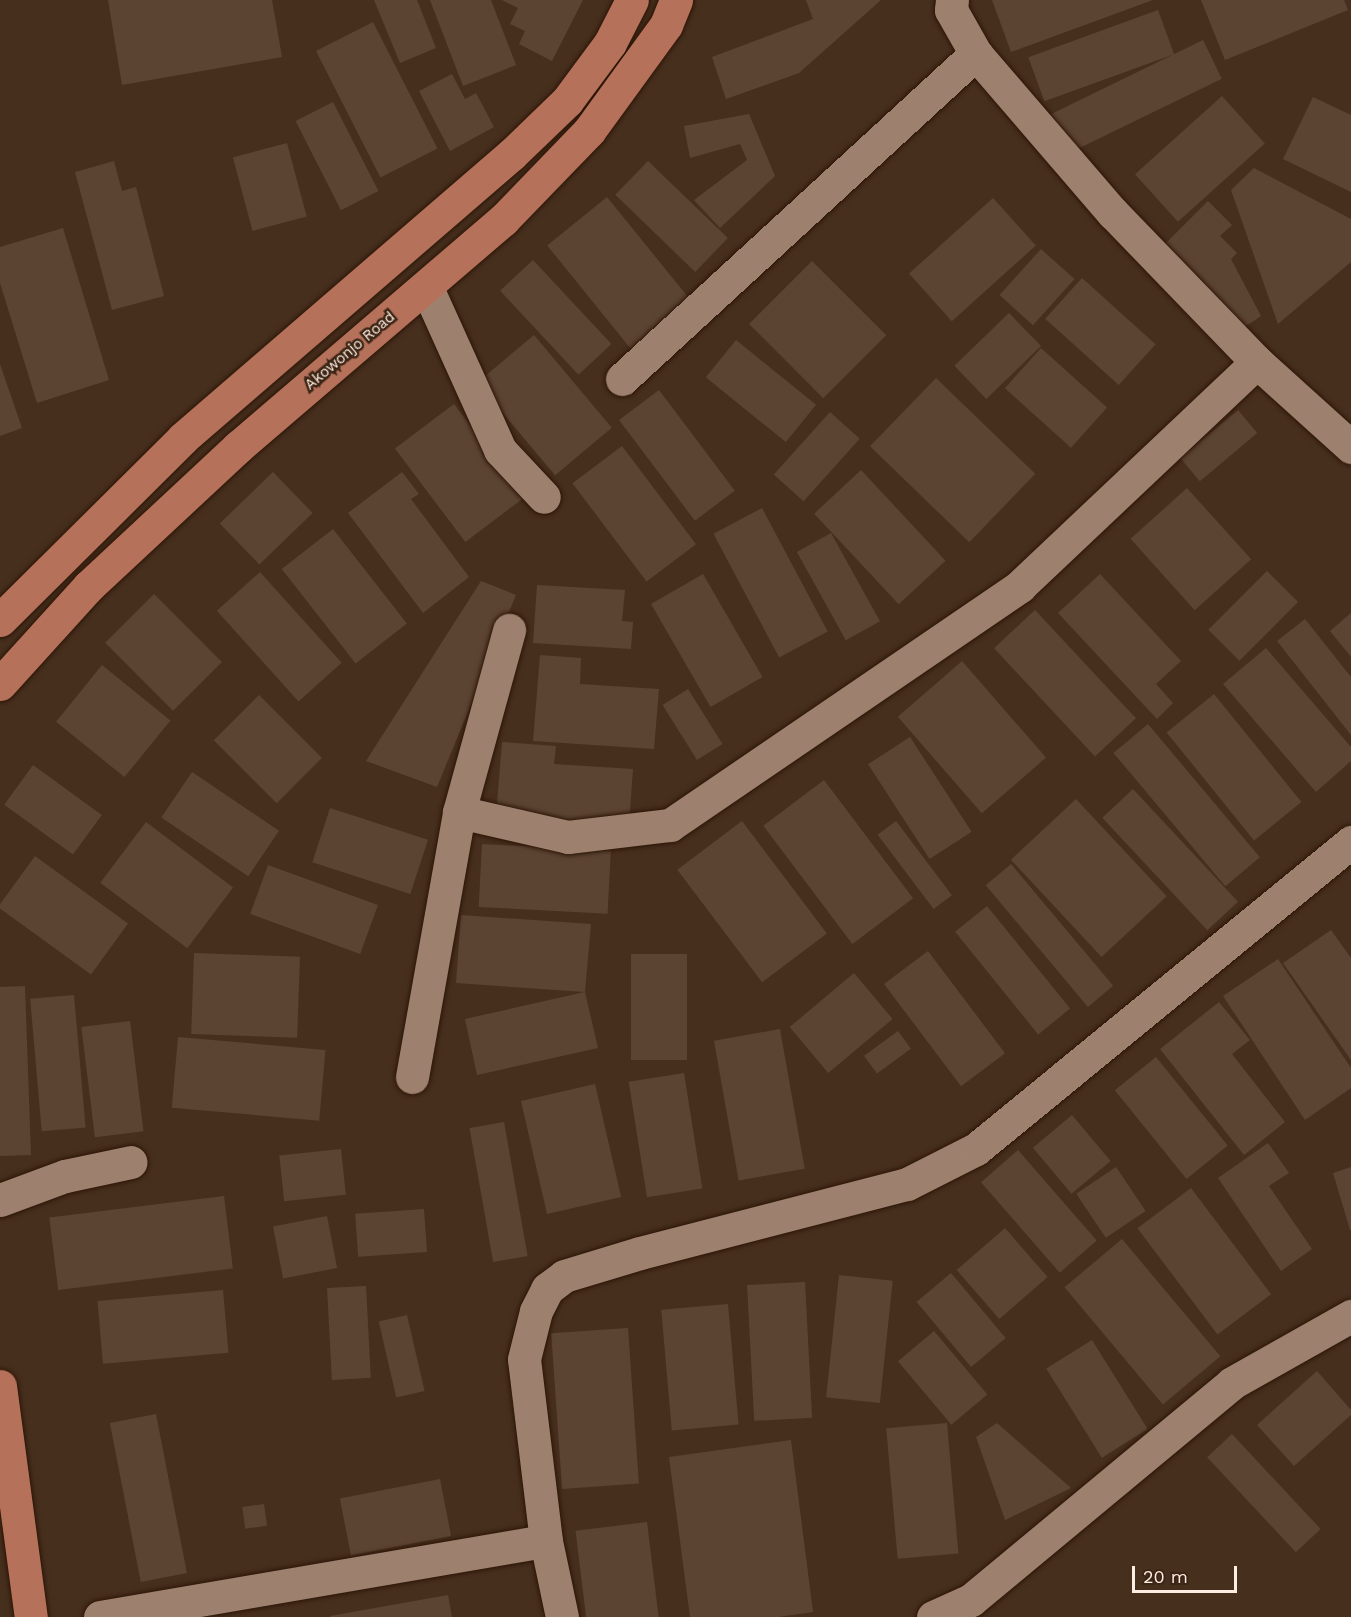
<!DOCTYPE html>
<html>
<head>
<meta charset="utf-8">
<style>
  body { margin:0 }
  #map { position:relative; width:1351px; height:1617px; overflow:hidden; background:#472f1e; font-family:"Work Sans",sans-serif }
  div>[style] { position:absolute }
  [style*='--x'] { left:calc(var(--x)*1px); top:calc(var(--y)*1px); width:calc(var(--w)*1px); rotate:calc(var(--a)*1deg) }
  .building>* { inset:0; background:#5c4433; transform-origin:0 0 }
  .roads { filter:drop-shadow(0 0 2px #2c1606) drop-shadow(0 0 2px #2c1606) }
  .minor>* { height:33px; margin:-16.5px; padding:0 16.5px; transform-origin:16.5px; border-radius:16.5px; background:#9d816e }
  .major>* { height:33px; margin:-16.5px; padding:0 16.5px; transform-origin:16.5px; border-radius:16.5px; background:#b6715b }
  span { translate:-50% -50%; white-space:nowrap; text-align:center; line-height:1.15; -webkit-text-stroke:5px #3c2514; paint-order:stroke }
  .street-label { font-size:15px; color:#fdede3 }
  .scale { position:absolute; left:1132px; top:1566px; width:105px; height:27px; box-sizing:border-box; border:3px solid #fdede3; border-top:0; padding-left:8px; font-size:18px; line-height:21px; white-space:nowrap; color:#fdede3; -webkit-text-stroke:4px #3c2514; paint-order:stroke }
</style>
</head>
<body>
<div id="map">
  <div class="building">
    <div style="clip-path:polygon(108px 0,272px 0,282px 57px,122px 85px)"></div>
    <div style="clip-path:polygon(374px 0,417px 0,436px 48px,400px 63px)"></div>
    <div style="clip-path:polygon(430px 0,491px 0,516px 65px,463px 86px)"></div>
    <div style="clip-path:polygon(502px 0,583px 0,552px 61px,519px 44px,525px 31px,510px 24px,518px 8px)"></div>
    <div style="clip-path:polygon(806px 0,881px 0,799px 73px,726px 99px,712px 57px,813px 19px)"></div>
    <div style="clip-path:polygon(992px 0,1153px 0,1011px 52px)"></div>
    <div style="clip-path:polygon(1201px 0,1344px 0,1348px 10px,1225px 60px)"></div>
    <div style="left:1158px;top:10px;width:47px;height:138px;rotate:70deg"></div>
    <div style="left:373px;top:22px;width:142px;height:64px;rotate:63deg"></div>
    <div style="left:1203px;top:40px;width:43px;height:171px;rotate:64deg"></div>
    <div style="clip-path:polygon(452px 74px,465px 99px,476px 93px,494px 127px,450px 151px,419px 91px)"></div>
    <div style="left:1222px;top:96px;width:64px;height:117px;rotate:48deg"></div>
    <div style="clip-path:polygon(1313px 97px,1351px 115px,1351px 192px,1283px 159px)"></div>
    <div style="left:333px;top:102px;width:100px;height:42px;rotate:63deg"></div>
    <div style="clip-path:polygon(749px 114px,775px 176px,720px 228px,694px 200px,747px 160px,740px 144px,690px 158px,684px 126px)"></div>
    <div style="left:287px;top:143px;width:76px;height:56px;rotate:75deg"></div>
    <div style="clip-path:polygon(114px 161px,122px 191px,136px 187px,164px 296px,112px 310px,75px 172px)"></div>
    <div style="left:648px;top:161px;width:111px;height:47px;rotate:44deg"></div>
    <div style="clip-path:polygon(1254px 168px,1351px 219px,1351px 262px,1278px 324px,1231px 190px)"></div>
    <div style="left:607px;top:197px;width:137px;height:77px;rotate:51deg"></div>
    <div style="left:993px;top:198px;width:64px;height:113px;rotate:48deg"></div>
    <div style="clip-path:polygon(1208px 201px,1232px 225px,1220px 236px,1237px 253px,1231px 259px,1261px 316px,1234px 334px,1156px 253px)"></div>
    <div style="clip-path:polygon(63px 228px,109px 380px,37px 403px,0 283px,0 247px)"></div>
    <div style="left:1041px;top:249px;width:45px;height:62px;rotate:42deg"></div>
    <div style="left:533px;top:260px;width:115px;height:45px;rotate:47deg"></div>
    <div style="left:812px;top:261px;width:105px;height:89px;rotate:45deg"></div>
    <div style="left:1082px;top:278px;width:99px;height:55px;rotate:42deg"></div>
    <div style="left:1009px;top:313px;width:46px;height:76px;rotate:46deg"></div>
    <div style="left:534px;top:335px;width:121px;height:74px;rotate:50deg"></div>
    <div style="left:736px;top:340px;width:103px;height:48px;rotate:39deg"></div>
    <div style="left:1041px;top:348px;width:89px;height:54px;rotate:42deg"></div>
    <div style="clip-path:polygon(0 364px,22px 428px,0 436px)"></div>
    <div style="left:936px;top:378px;width:138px;height:95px;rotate:44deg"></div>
    <div style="left:659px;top:390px;width:126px;height:50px;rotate:53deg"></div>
    <div style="left:454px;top:404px;width:117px;height:74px;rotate:53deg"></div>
    <div style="left:1238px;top:410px;width:30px;height:75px;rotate:50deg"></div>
    <div style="left:830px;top:412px;width:40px;height:84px;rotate:42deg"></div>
    <div style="left:622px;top:446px;width:123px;height:62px;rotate:53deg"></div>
    <div style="left:861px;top:470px;width:124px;height:64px;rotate:47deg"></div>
    <div style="left:273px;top:472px;width:57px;height:74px;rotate:46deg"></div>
    <div style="clip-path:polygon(402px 472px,419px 494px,411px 499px,469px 577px,423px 613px,348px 513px)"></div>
    <div style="left:1187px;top:488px;width:96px;height:76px;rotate:48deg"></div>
    <div style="left:762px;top:508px;width:140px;height:55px;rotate:62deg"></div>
    <div style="left:333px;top:529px;width:120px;height:65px;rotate:52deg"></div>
    <div style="left:831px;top:533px;width:101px;height:39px;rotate:61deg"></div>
    <div style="left:1267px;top:571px;width:44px;height:83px;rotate:45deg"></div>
    <div style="left:260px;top:572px;width:122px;height:58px;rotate:48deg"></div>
    <div style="left:703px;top:574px;width:119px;height:60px;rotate:60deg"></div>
    <div style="clip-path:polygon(1100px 574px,1181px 661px,1156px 684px,1173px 703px,1157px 719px,1058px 613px)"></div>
    <div style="clip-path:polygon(481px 581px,516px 595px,437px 787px,366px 761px)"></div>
    <div style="clip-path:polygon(537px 585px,625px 590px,622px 621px,633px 622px,631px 649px,533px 643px)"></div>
    <div style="left:154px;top:594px;width:96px;height:69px;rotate:45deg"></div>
    <div style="left:1035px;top:610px;width:148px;height:56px;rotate:47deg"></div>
    <div style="clip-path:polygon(1351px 613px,1351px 657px,1330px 631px)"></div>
    <div style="clip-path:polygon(1305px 619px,1351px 677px,1351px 735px,1277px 641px)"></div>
    <div style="clip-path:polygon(1266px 648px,1351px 747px,1351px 761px,1316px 792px,1223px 684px)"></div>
    <div style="clip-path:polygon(540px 655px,581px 658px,580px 684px,659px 689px,654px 749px,533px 741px)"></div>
    <div style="left:962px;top:661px;width:128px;height:85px;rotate:49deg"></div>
    <div style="left:102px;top:665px;width:88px;height:73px;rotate:39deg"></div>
    <div style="left:688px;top:689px;width:65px;height:30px;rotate:58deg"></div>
    <div style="left:1214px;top:694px;width:139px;height:61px;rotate:51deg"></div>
    <div style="left:259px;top:695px;width:89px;height:64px;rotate:45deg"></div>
    <div style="left:1148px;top:724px;width:174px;height:45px;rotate:50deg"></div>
    <div style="left:910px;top:737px;width:113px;height:50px;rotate:57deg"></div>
    <div style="clip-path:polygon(502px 742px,556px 746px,554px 764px,633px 769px,629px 825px,496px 816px)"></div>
    <div style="left:33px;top:765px;width:85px;height:49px;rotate:36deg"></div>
    <div style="left:192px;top:772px;width:105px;height:55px;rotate:34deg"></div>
    <div style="left:824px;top:780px;width:148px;height:76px;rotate:53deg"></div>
    <div style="left:1133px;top:789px;width:154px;height:42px;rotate:47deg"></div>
    <div style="left:1076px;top:799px;width:133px;height:89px;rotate:47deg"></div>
    <div style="left:330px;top:808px;width:103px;height:57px;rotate:18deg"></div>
    <div style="left:742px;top:821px;width:141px;height:81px;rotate:53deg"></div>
    <div style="left:896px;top:821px;width:93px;height:23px;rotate:53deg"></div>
    <div style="left:146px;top:822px;width:109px;height:76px;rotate:37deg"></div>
    <div style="left:482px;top:844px;width:129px;height:63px;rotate:3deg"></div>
    <div style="left:35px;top:856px;width:115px;height:63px;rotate:36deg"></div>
    <div style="left:1011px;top:864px;width:159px;height:33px;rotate:50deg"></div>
    <div style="left:268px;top:865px;width:117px;height:52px;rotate:20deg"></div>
    <div style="left:987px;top:906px;width:132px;height:41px;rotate:51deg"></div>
    <div style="clip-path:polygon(461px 915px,591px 924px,585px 992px,598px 1048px,477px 1075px,465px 1019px,585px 992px,456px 983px)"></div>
    <div style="clip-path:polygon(1331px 930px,1351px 958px,1351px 1060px,1283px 963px)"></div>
    <div style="left:928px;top:951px;width:128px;height:55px;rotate:53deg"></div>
    <div style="left:194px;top:953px;width:106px;height:81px;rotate:2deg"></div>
    <div style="left:631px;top:954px;width:56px;height:106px"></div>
    <div style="clip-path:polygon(1278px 959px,1351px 1068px,1351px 1088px,1305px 1120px,1223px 996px)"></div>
    <div style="left:854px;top:973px;width:60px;height:84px;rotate:50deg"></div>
    <div style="clip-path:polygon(25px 986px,31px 1155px,0 1156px,0 987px)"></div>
    <div style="left:74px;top:995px;width:133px;height:44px;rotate:85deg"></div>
    <div style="clip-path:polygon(1219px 1002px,1250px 1040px,1232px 1054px,1285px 1122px,1244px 1155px,1160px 1049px)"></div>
    <div style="left:130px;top:1021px;width:111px;height:49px;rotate:83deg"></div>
    <div style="left:780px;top:1029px;width:142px;height:67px;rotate:80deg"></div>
    <div style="left:898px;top:1031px;width:22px;height:42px;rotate:54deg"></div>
    <div style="left:178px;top:1037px;width:148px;height:71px;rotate:5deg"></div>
    <div style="left:1156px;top:1057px;width:114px;height:53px;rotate:51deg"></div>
    <div style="left:684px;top:1073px;width:117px;height:56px;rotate:81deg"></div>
    <div style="left:595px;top:1084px;width:116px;height:76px;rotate:77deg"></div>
    <div style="left:1072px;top:1115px;width:60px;height:51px;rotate:50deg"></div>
    <div style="left:504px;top:1122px;width:136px;height:35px;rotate:80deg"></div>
    <div style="clip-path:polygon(1268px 1143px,1289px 1173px,1269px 1186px,1312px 1249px,1281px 1271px,1218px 1178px)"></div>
    <div style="left:341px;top:1149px;width:46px;height:62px;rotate:84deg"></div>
    <div style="left:1018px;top:1150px;width:120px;height:49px;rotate:49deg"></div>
    <div style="left:1116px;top:1167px;width:53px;height:48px;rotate:56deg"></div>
    <div style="clip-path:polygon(1351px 1167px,1351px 1230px,1350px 1230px,1333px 1173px)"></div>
    <div style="left:1191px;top:1188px;width:133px;height:67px;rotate:53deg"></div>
    <div style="left:224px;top:1196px;width:73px;height:176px;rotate:83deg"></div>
    <div style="left:424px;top:1209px;width:43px;height:69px;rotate:86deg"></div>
    <div style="left:327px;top:1216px;width:53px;height:55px;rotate:79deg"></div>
    <div style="left:1005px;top:1228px;width:65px;height:64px;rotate:49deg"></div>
    <div style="left:1122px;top:1239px;width:153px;height:75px;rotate:50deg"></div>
    <div style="left:951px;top:1273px;width:85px;height:45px;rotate:50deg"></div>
    <div style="left:839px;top:1275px;width:54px;height:123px;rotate:6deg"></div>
    <div style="left:805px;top:1282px;width:136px;height:58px;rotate:87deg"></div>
    <div style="left:366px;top:1286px;width:92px;height:39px;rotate:87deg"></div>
    <div style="left:223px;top:1290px;width:63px;height:126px;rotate:85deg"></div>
    <div style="left:728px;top:1304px;width:121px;height:67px;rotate:85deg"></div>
    <div style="left:407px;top:1315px;width:78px;height:29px;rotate:77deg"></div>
    <div style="left:628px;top:1328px;width:156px;height:77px;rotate:86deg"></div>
    <div style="left:934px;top:1331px;width:83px;height:47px;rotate:50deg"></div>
    <div style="left:1092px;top:1340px;width:105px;height:54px;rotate:58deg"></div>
    <div style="clip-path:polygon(1317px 1371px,1351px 1410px,1351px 1415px,1294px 1466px,1257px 1425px)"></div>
    <div style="left:156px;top:1414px;width:162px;height:47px;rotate:79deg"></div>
    <div style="left:947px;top:1423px;width:131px;height:61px;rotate:85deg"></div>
    <div style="clip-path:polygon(997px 1423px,1071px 1488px,1005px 1520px,976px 1437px)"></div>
    <div style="left:1232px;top:1434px;width:130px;height:34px;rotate:47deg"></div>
    <div style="clip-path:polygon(791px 1440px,813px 1612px,778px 1617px,690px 1617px,669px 1457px)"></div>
    <div style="left:440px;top:1479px;width:58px;height:102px;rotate:79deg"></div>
    <div style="left:264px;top:1504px;width:22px;height:22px;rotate:82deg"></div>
    <div style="left:647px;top:1522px;width:96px;height:72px;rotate:83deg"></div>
    <div style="clip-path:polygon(448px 1595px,452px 1617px,331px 1617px,330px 1616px)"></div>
  </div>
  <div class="roads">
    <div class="minor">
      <div style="--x:952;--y:0;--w:10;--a:96"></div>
      <div style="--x:951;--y:10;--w:51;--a:60.4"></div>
      <div style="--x:976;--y:54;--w:210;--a:49.3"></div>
      <div style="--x:1113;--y:213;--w:207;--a:46"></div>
      <div style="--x:1257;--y:362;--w:127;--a:42.1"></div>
      <div style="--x:427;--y:288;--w:178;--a:65.7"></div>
      <div style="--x:500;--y:450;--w:64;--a:46.9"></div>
      <div style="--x:622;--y:379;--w:481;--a:-42.6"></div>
      <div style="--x:459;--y:812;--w:112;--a:12.9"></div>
      <div style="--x:568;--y:837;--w:103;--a:-6.7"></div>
      <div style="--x:670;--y:825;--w:424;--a:-34.3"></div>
      <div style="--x:1020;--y:586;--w:326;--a:-43.4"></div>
      <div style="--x:412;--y:1077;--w:269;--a:-79.9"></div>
      <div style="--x:459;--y:812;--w:189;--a:-74.6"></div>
      <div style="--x:0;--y:1200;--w:69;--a:-20.3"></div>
      <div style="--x:65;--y:1176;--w:67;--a:-12"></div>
      <div style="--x:100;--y:1617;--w:452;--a:-9.7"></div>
      <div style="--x:562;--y:1617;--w:78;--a:-101.9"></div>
      <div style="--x:546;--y:1541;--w:183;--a:-96.9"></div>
      <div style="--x:524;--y:1359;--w:49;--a:-76"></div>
      <div style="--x:536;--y:1311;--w:25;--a:-63"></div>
      <div style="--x:547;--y:1289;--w:21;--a:-37"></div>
      <div style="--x:564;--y:1276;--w:79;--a:-16.8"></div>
      <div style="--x:640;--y:1253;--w:276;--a:-14.5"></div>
      <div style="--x:907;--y:1184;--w:77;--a:-26.9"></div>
      <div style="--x:976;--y:1149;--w:485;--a:-39.3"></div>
      <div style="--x:933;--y:1617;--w:42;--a:-24.1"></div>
      <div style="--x:971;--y:1600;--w:339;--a:-39.7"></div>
      <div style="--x:1232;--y:1383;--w:137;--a:-29.4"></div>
    </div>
    <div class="major">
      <div style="--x:0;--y:620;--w:258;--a:-44.8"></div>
      <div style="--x:183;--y:438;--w:433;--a:-40.8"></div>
      <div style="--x:511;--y:155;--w:78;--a:-44"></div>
      <div style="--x:567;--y:101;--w:72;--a:-53.4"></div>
      <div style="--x:610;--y:43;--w:48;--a:-62.9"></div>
      <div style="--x:0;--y:684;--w:132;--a:-47.8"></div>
      <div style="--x:89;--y:586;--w:204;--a:-43"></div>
      <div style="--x:238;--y:447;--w:349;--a:-40.6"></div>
      <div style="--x:503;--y:220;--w:124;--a:-46"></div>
      <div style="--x:589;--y:131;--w:131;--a:-54"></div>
      <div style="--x:666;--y:25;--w:27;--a:-68"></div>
      <div style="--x:0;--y:1386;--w:233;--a:82.4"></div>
    </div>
  </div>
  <div class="street-label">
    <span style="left:350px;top:351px;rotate:-40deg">Akowonjo Road</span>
  </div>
  <div class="scale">20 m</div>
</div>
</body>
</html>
